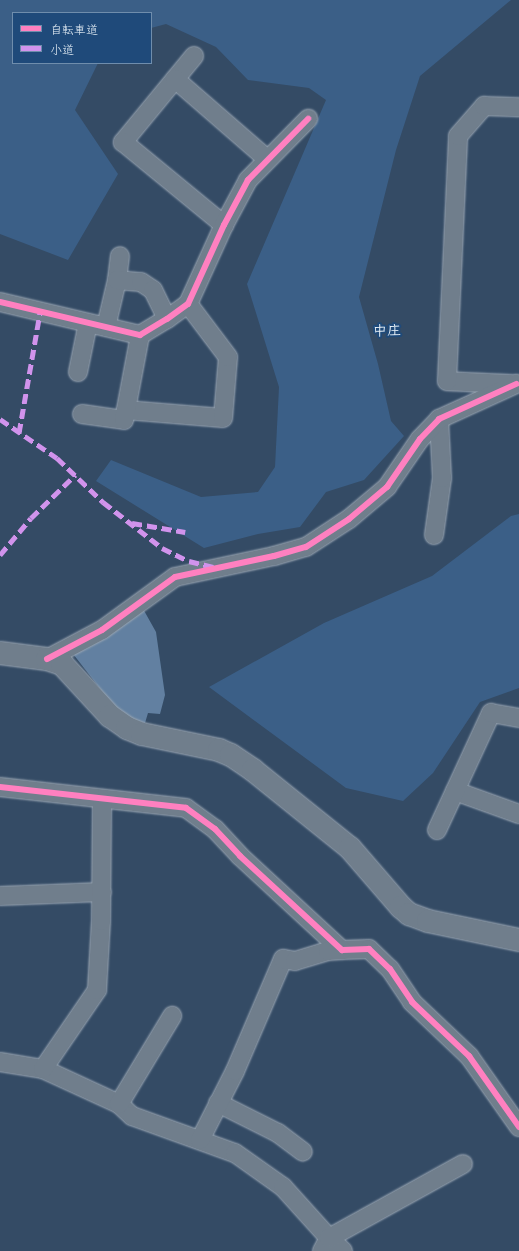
<!DOCTYPE html>
<html>
<head>
<meta charset="utf-8">
<style>
  body { margin:0 }
  #map { position:relative; width:519px; height:1251px; overflow:hidden; background:#344b65; font-family:Delius,"Klee One",sans-serif }
  div>[style] { position:absolute }
  [style*='--x'] { left:calc(var(--x)*1px); top:calc(var(--y)*1px); width:calc(var(--w)*1px); rotate:calc(var(--a)*1deg) }
  .green>* { inset:0; background:#3b5f87 }
  .water>* { inset:0; background:#6280a1 }
  .roads { filter:drop-shadow(0 0 1px #9aa6b3) drop-shadow(0 0 1px #9aa6b3) }
  .minor>* { height:18px; margin:-9px; padding:0 9px; transform-origin:9px; border-radius:9px; background:#707e8c }
  .tertiary>* { height:22px; margin:-11px; padding:0 11px; transform-origin:11px; border-radius:11px; background:#707e8c }
  .quiet>* { height:5px; margin-top:-2.5px; transform-origin:0; background:repeating-linear-gradient(90deg,#d193ec 0 10px,transparent 0 15px) }
  .cycleway>* { height:6px; margin:-3px; padding:0 3px; transform-origin:3px; border-radius:3px; background:#ff80c0 }
  span { translate:-50% -50%; white-space:nowrap; text-align:center; line-height:1.15; -webkit-text-stroke:4px #1f4a7a; paint-order:stroke }
  .quarter-label { font-size:14px; color:#e8f1f8; font-weight:700 }
  .legend { position:absolute; left:12px; top:12px; width:140px; height:52px; box-sizing:border-box; background:#1f4a7a; border:1px solid #6f8dac; margin:0; padding:5px 7px; list-style:none; font-size:12px; color:#e8f1f8 }
  .legend li { display:flex; align-items:center; gap:8px; height:20px }
  .legend b { width:20px; border:1px solid #6f8dac }
</style>
</head>
<body>
<div id="map">
  <div class="green">
    <div style="clip-path:polygon(0 0,511px 0,420px 76px,396px 150px,359px 297px,378px 364px,391px 421px,404px 436px,364px 480px,326px 492px,300px 527px,258px 534px,204px 548px,96px 481px,111px 460px,201px 497px,258px 492px,275px 467px,279px 387px,247px 284px,326px 100px,309px 88px,248px 80px,216px 47px,166px 24px,151px 28px,151px 13px,13px 13px,13px 63px,98px 63px,75px 110px,118px 174px,68px 260px,0 234px)"></div>
    <div style="clip-path:polygon(519px 514px,519px 688px,480px 702px,433px 773px,403px 801px,346px 788px,209px 687px,324px 623px,432px 576px,511px 516px)"></div>
  </div>
  <div class="water">
    <div style="clip-path:polygon(142px 607px,156px 632px,165px 695px,160px 714px,148px 713px,145px 723px,128px 717px,112px 704px,70px 650px)"></div>
  </div>
  <div class="roads">
    <div class="minor">
      <div style="--x:194;--y:56;--w:112;--a:129.5"></div>
      <div style="--x:123;--y:142;--w:131;--a:39.4"></div>
      <div style="--x:175;--y:79;--w:122;--a:41"></div>
      <div style="--x:117;--y:280;--w:24;--a:-83"></div>
      <div style="--x:0;--y:302;--w:144;--a:13.3"></div>
      <div style="--x:140;--y:335;--w:31;--a:-31"></div>
      <div style="--x:167;--y:319;--w:26;--a:-36"></div>
      <div style="--x:188;--y:304;--w:87;--a:-65.5"></div>
      <div style="--x:224;--y:225;--w:51;--a:-61.9"></div>
      <div style="--x:248;--y:180;--w:86;--a:-45.5"></div>
      <div style="--x:106;--y:327;--w:48;--a:-76.8"></div>
      <div style="--x:117;--y:280;--w:24;--a:5"></div>
      <div style="--x:141;--y:282;--w:14;--a:34"></div>
      <div style="--x:153;--y:290;--w:32;--a:64"></div>
      <div style="--x:78;--y:372;--w:50;--a:-78.5"></div>
      <div style="--x:512;--y:384;--w:65;--a:-177.4"></div>
      <div style="--x:447;--y:381;--w:245;--a:-87.4"></div>
      <div style="--x:458;--y:136;--w:40;--a:-49"></div>
      <div style="--x:484;--y:106;--w:35;--a:2"></div>
      <div style="--x:126;--y:410;--w:97;--a:4.7"></div>
      <div style="--x:223;--y:418;--w:61;--a:-85.3"></div>
      <div style="--x:228;--y:357;--w:66;--a:-127"></div>
      <div style="--x:82;--y:414;--w:42;--a:8.1"></div>
      <div style="--x:124;--y:420;--w:86;--a:-79.3"></div>
      <div style="--x:434;--y:535;--w:58;--a:-82"></div>
      <div style="--x:442;--y:478;--w:59;--a:-92.9"></div>
      <div style="--x:47;--y:659;--w:62;--a:-27.8"></div>
      <div style="--x:102;--y:630;--w:90;--a:-36"></div>
      <div style="--x:175;--y:577;--w:101;--a:-12"></div>
      <div style="--x:274;--y:556;--w:33;--a:-16"></div>
      <div style="--x:306;--y:547;--w:51;--a:-33.1"></div>
      <div style="--x:349;--y:519;--w:50;--a:-40.1"></div>
      <div style="--x:387;--y:487;--w:58;--a:-55.5"></div>
      <div style="--x:420;--y:439;--w:28;--a:-46"></div>
      <div style="--x:439;--y:419;--w:85;--a:-24.4"></div>
      <div style="--x:0;--y:787;--w:187;--a:6.4"></div>
      <div style="--x:186;--y:808;--w:36;--a:36"></div>
      <div style="--x:215;--y:829;--w:37;--a:47"></div>
      <div style="--x:240;--y:856;--w:139;--a:42.7"></div>
      <div style="--x:342;--y:950;--w:27;--a:-2"></div>
      <div style="--x:369;--y:949;--w:29;--a:44"></div>
      <div style="--x:390;--y:969;--w:40;--a:56"></div>
      <div style="--x:412;--y:1002;--w:79;--a:43.5"></div>
      <div style="--x:469;--y:1056;--w:87;--a:54.8"></div>
      <div style="--x:455;--y:791;--w:68;--a:19.8"></div>
      <div style="--x:437;--y:830;--w:129;--a:-65.2"></div>
      <div style="--x:491;--y:713;--w:28;--a:10"></div>
      <div style="--x:0;--y:896;--w:102;--a:-2.2"></div>
      <div style="--x:0;--y:1062;--w:44;--a:9.2"></div>
      <div style="--x:43;--y:1069;--w:84;--a:24.7"></div>
      <div style="--x:119;--y:1104;--w:18;--a:43"></div>
      <div style="--x:132;--y:1116;--w:109;--a:19.8"></div>
      <div style="--x:235;--y:1153;--w:59;--a:35.3"></div>
      <div style="--x:283;--y:1187;--w:69;--a:48"></div>
      <div style="--x:329;--y:1238;--w:15;--a:118"></div>
      <div style="--x:43;--y:1069;--w:96;--a:-55.6"></div>
      <div style="--x:97;--y:990;--w:69;--a:-86.7"></div>
      <div style="--x:101;--y:921;--w:122;--a:-89.5"></div>
      <div style="--x:218;--y:1103;--w:67;--a:26.6"></div>
      <div style="--x:278;--y:1133;--w:31;--a:37"></div>
      <div style="--x:119;--y:1104;--w:103;--a:-58.9"></div>
      <div style="--x:200;--y:1140;--w:77;--a:-63.1"></div>
      <div style="--x:235;--y:1071;--w:122;--a:-66.8"></div>
      <div style="--x:283;--y:959;--w:12;--a:9"></div>
      <div style="--x:295;--y:961;--w:34;--a:-17"></div>
      <div style="--x:328;--y:951;--w:14;--a:-4"></div>
      <div style="--x:343;--y:1251;--w:19;--a:-137"></div>
      <div style="--x:329;--y:1238;--w:153;--a:-28.9"></div>
    </div>
    <div class="tertiary">
      <div style="--x:0;--y:653;--w:47;--a:7.3"></div>
      <div style="--x:47;--y:659;--w:16;--a:18"></div>
      <div style="--x:62;--y:664;--w:71;--a:47.3"></div>
      <div style="--x:110;--y:716;--w:21;--a:35"></div>
      <div style="--x:127;--y:728;--w:16;--a:22"></div>
      <div style="--x:142;--y:734;--w:79;--a:11.7"></div>
      <div style="--x:219;--y:750;--w:13;--a:23"></div>
      <div style="--x:231;--y:755;--w:27;--a:34"></div>
      <div style="--x:253;--y:770;--w:124;--a:38.8"></div>
      <div style="--x:350;--y:848;--w:78;--a:49.2"></div>
      <div style="--x:401;--y:907;--w:11;--a:41"></div>
      <div style="--x:409;--y:914;--w:20;--a:20"></div>
      <div style="--x:428;--y:921;--w:93;--a:11.8"></div>
    </div>
  </div>
  <div class="quiet">
    <div style="--x:0;--y:419;--w:69;--a:34.4"></div>
    <div style="--x:57;--y:458;--w:64;--a:43.7"></div>
    <div style="--x:103;--y:502;--w:75;--a:37.9"></div>
    <div style="--x:162;--y:548;--w:30;--a:26"></div>
    <div style="--x:189;--y:561;--w:25;--a:14"></div>
    <div style="--x:19;--y:433;--w:122;--a:-80.1"></div>
    <div style="--x:132;--y:523;--w:54;--a:9.6"></div>
    <div style="--x:0;--y:555;--w:48;--a:-50"></div>
    <div style="--x:31;--y:518;--w:62;--a:-44.3"></div>
  </div>
  <div class="cycleway">
    <div style="--x:0;--y:302;--w:144;--a:13.3"></div>
    <div style="--x:140;--y:335;--w:31;--a:-31"></div>
    <div style="--x:167;--y:319;--w:26;--a:-36"></div>
    <div style="--x:188;--y:304;--w:87;--a:-65.5"></div>
    <div style="--x:224;--y:225;--w:51;--a:-61.9"></div>
    <div style="--x:248;--y:180;--w:86;--a:-45.5"></div>
    <div style="--x:47;--y:659;--w:62;--a:-27.8"></div>
    <div style="--x:102;--y:630;--w:90;--a:-36"></div>
    <div style="--x:175;--y:577;--w:101;--a:-12"></div>
    <div style="--x:274;--y:556;--w:33;--a:-16"></div>
    <div style="--x:306;--y:547;--w:51;--a:-33.1"></div>
    <div style="--x:349;--y:519;--w:50;--a:-40.1"></div>
    <div style="--x:387;--y:487;--w:58;--a:-55.5"></div>
    <div style="--x:420;--y:439;--w:28;--a:-46"></div>
    <div style="--x:439;--y:419;--w:85;--a:-24.4"></div>
    <div style="--x:0;--y:787;--w:187;--a:6.4"></div>
    <div style="--x:186;--y:808;--w:36;--a:36"></div>
    <div style="--x:215;--y:829;--w:37;--a:47"></div>
    <div style="--x:240;--y:856;--w:139;--a:42.7"></div>
    <div style="--x:342;--y:950;--w:27;--a:-2"></div>
    <div style="--x:369;--y:949;--w:29;--a:44"></div>
    <div style="--x:390;--y:969;--w:40;--a:56"></div>
    <div style="--x:412;--y:1002;--w:79;--a:43.5"></div>
    <div style="--x:469;--y:1056;--w:87;--a:54.8"></div>
  </div>
  <div class="quarter-label">
    <span style="left:387px;top:330px">中庄</span>
  </div>
  <ul class="legend">
  <li><b style="height:5px;background:#ff80c0"></b>自転車道</li>
  <li><b style="height:5px;background:#d193ec"></b>小道</li>
  </ul>
</div>
</body>
</html>
